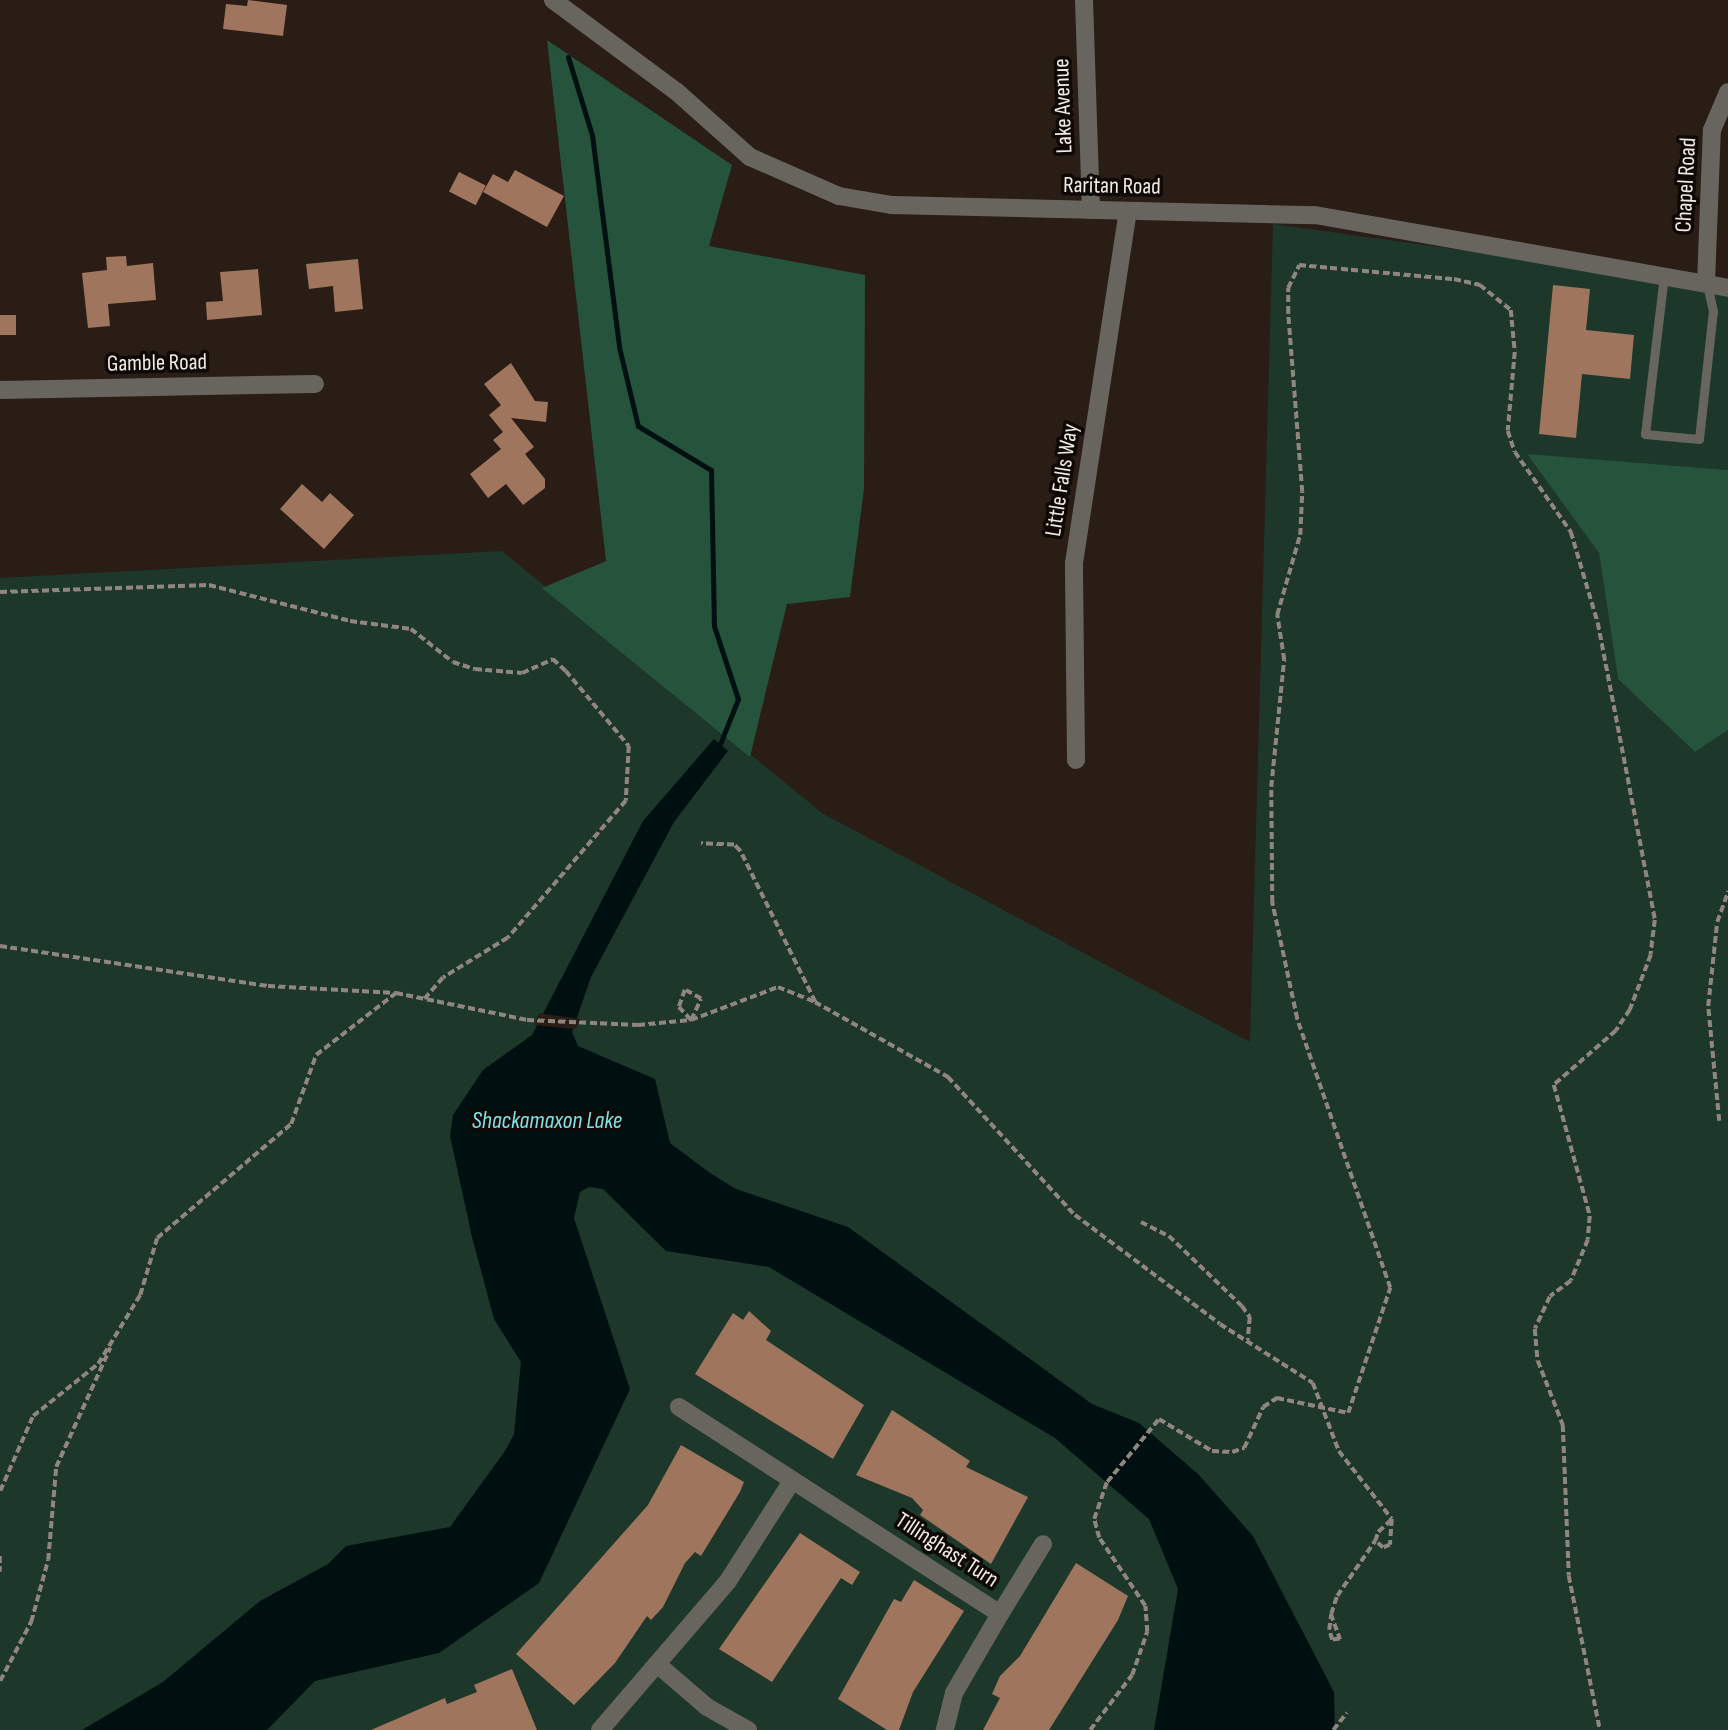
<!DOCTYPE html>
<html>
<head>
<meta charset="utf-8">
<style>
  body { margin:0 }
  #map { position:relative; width:1728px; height:1730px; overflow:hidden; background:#2a1d15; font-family:"Sofia Sans Condensed",sans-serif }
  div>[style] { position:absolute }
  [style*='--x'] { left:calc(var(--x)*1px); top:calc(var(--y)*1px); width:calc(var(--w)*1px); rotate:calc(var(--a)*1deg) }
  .green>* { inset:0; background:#1d382a }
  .forest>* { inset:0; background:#26533c }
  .water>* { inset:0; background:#001011 }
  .pier>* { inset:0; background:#2a1d15 }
  .stream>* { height:5px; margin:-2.5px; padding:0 2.5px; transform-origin:2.5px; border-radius:2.5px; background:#001011 }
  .building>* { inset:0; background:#9f755d; transform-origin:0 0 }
  .path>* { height:3.5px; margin-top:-1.75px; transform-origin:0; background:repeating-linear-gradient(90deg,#91867f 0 7px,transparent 0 10.5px) }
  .service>* { height:9px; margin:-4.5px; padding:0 4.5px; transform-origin:4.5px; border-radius:4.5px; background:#68655e }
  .minor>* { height:18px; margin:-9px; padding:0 9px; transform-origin:9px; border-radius:9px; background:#68655e }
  span { translate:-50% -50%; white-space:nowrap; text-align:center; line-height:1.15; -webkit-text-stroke:7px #0e0906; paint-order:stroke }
  .street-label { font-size:23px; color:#f3eae4 }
  .water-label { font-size:24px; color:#7ee2e5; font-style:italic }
</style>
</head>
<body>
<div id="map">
  <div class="green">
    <div style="clip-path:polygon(1273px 224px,1728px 287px,1728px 470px,1528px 455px,1599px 553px,1618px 679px,1695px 752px,1728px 730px,1728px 1730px,0 1730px,0 578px,502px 551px,822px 813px,1250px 1042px)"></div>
  </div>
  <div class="forest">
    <div style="clip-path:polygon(547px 40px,732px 165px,709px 246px,865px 275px,864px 489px,850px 597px,787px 604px,750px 757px,542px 588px,606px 561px)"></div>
    <div style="clip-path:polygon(1527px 454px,1728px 470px,1728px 730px,1695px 752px,1618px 679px,1599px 553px)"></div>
  </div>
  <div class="water">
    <div style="clip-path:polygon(714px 739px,728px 751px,674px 822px,591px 977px,572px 1032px,578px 1046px,655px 1079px,670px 1143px,710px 1173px,736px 1189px,848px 1227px,1092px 1404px,1139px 1423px,1199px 1475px,1253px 1536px,1334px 1692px,1335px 1730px,1154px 1730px,1178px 1589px,1149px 1519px,1055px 1438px,769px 1267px,666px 1251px,603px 1189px,589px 1187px,580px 1192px,574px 1218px,630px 1389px,539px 1583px,439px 1653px,315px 1681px,267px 1730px,82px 1730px,163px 1682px,260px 1601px,328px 1564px,346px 1546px,450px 1527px,505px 1451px,514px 1434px,521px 1362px,494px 1319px,472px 1237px,450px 1136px,453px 1115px,483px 1070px,532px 1035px,643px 821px)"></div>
  </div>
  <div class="pier">
    <div style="clip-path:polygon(539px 1013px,580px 1019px,576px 1029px,534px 1025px)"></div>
  </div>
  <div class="stream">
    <div style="--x:568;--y:57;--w:82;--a:72.9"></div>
    <div style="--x:592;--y:135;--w:214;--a:82.7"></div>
    <div style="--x:619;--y:347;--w:81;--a:76.5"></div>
    <div style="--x:638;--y:426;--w:85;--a:31.1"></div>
    <div style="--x:711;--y:470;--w:156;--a:88.9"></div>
    <div style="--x:714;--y:626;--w:77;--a:71.8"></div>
    <div style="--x:738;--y:699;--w:48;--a:111.8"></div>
  </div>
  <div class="building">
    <div style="clip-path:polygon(248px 0,287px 5px,283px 36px,223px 29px,226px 4px,247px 6px)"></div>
    <div style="clip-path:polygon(515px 170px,564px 196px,547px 227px,483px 192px,493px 174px,508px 182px)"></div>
    <div style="left:459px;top:172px;width:30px;height:22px;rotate:27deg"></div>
    <div style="clip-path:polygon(126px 256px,127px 266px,153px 263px,156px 300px,108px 304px,110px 326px,88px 328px,82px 273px,107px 270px,106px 257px)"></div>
    <div style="clip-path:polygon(358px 259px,363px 309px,335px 312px,333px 286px,309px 289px,306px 264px)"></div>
    <div style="clip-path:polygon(258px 269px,262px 315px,207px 320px,206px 302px,223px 301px,220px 272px)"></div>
    <div style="clip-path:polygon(1553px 285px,1590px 289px,1586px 330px,1634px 335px,1630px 379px,1582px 374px,1576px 438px,1539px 434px)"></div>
    <div style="left:0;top:315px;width:16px;height:20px"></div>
    <div style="clip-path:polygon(511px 363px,535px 401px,548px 402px,546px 422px,511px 418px,534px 447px,525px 454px,545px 479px,545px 488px,523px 505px,506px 484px,488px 498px,470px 474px,501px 449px,493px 440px,503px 432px,489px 415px,501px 405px,484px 384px)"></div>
    <div style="clip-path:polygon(302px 484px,322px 502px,330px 493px,354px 515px,324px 549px,280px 509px)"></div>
    <div style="clip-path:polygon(749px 1311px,771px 1331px,766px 1340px,864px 1405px,833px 1459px,695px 1374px,733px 1313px,743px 1320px)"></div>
    <div style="clip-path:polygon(892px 1410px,970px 1461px,966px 1467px,1028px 1497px,991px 1564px,920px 1515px,923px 1510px,912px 1498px,856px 1475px)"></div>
    <div style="clip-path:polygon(681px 1445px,744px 1482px,740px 1492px,701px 1556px,695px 1552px,685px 1563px,663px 1607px,651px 1620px,647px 1616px,615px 1663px,574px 1705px,516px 1654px,648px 1505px)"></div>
    <div style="clip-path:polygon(800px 1533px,860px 1572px,852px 1585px,841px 1578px,772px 1682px,719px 1649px)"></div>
    <div style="clip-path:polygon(1076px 1563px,1128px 1596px,1118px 1620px,1049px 1730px,983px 1730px,1000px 1698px,992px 1694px,1000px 1676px,1020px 1656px)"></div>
    <div style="clip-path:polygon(914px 1580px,964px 1611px,913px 1692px,899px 1730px,887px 1730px,838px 1699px,894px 1599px,901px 1602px)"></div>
    <div style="clip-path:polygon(512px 1669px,537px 1730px,371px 1730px,445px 1698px,447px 1704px,477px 1692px,474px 1685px)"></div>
  </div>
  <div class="path">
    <div style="--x:0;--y:592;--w:209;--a:-1.9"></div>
    <div style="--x:209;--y:585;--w:146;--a:14.3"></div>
    <div style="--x:350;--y:621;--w:62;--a:7.5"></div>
    <div style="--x:411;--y:629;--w:53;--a:38.2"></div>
    <div style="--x:453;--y:662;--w:23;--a:18"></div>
    <div style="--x:475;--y:669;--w:47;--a:4.9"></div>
    <div style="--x:522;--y:673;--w:34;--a:-24"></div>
    <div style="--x:553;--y:659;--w:18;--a:43"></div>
    <div style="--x:566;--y:671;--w:98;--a:50"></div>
    <div style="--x:629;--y:746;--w:55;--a:93.1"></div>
    <div style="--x:626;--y:801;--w:181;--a:130.7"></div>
    <div style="--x:508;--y:938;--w:76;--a:148.4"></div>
    <div style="--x:443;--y:978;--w:28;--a:131"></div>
    <div style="--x:0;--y:946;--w:271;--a:8.5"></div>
    <div style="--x:268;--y:986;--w:128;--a:3.1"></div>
    <div style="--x:396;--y:993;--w:134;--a:11.6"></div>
    <div style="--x:527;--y:1020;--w:111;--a:2.6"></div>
    <div style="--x:638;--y:1025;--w:53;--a:-5.4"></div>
    <div style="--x:691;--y:1020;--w:23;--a:-65"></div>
    <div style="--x:701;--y:999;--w:18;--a:-151"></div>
    <div style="--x:685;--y:990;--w:18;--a:109"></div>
    <div style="--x:679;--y:1007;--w:18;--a:47"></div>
    <div style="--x:691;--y:1020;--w:93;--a:-20.8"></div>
    <div style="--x:778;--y:987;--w:40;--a:22"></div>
    <div style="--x:815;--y:1002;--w:169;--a:-116.4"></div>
    <div style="--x:740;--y:851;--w:8;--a:-135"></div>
    <div style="--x:734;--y:845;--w:33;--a:-178"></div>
    <div style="--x:815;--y:1002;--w:153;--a:29.4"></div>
    <div style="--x:948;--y:1077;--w:188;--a:47.4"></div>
    <div style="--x:1075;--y:1215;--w:181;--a:36.9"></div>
    <div style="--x:1220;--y:1324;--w:110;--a:32.4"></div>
    <div style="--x:1313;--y:1383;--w:73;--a:69.1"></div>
    <div style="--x:1339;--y:1451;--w:86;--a:52.1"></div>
    <div style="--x:1392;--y:1519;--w:26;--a:94"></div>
    <div style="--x:1390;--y:1545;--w:8;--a:157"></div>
    <div style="--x:1383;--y:1548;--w:11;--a:-139"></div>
    <div style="--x:1375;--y:1541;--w:9;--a:-72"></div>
    <div style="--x:1378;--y:1532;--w:19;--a:-43"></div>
    <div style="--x:1719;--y:1121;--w:116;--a:-95.5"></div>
    <div style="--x:1708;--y:1006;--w:84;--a:-83.9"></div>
    <div style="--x:1717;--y:922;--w:33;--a:-70"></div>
    <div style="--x:1141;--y:1222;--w:31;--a:27"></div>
    <div style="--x:1169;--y:1236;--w:101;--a:43.8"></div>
    <div style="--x:1242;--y:1306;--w:14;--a:54"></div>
    <div style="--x:1250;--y:1317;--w:23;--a:95"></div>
    <div style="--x:0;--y:1491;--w:82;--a:-66.3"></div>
    <div style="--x:33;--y:1416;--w:83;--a:-38.7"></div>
    <div style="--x:98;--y:1364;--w:81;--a:-58.7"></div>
    <div style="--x:140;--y:1295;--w:59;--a:-73.4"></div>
    <div style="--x:157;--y:1238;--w:176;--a:-40.4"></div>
    <div style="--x:291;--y:1124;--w:73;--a:-70.1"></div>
    <div style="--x:316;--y:1055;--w:101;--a:-37.8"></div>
    <div style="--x:0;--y:1556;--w:16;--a:90"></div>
    <div style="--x:1331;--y:1614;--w:27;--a:70"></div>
    <div style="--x:1340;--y:1639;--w:8;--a:173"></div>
    <div style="--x:1332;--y:1640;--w:10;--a:-107"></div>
    <div style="--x:1329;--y:1630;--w:16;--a:-83"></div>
    <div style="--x:1331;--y:1614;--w:19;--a:-72"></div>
    <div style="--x:1337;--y:1596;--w:67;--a:-55.4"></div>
    <div style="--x:0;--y:1681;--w:67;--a:-62.3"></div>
    <div style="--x:31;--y:1622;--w:64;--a:-74.7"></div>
    <div style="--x:48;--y:1560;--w:93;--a:-85.1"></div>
    <div style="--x:56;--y:1467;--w:131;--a:-65.6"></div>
    <div style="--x:1090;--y:1730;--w:69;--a:-52.6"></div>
    <div style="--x:1132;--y:1675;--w:46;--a:-70.8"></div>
    <div style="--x:1147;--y:1632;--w:26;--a:-94"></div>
    <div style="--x:1145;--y:1606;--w:82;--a:-124.1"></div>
    <div style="--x:1099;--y:1538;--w:20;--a:-105"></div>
    <div style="--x:1094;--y:1519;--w:39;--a:-71"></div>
    <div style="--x:1107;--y:1482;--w:82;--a:-50.5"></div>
    <div style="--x:1159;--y:1419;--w:62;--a:31.1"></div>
    <div style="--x:1212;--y:1451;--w:20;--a:3"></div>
    <div style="--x:1232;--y:1452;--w:13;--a:-18"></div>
    <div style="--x:1244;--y:1448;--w:45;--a:-65.1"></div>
    <div style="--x:1263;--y:1407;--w:17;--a:-33"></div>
    <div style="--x:1277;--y:1398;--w:73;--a:11.9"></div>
    <div style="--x:1348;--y:1413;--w:132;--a:-71.4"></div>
    <div style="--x:1390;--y:1288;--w:285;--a:-109.1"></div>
    <div style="--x:1297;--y:1019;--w:120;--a:-102.1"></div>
    <div style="--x:1272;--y:902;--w:115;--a:-90.5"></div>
    <div style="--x:1271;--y:787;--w:128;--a:-84.2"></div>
    <div style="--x:1284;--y:660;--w:46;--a:-98.8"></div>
    <div style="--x:1277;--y:615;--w:83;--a:-74"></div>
    <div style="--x:1300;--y:535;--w:43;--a:-87.3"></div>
    <div style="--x:1302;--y:492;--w:180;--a:-94.5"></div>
    <div style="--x:1288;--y:313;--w:25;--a:-90"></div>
    <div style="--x:1288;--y:288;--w:25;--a:-64"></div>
    <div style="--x:1299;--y:265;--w:156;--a:5.2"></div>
    <div style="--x:1454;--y:279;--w:27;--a:13"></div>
    <div style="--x:1480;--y:285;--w:40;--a:39"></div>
    <div style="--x:1511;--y:310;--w:42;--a:84.6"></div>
    <div style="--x:1515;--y:352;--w:79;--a:95.1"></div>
    <div style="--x:1508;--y:431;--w:22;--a:72"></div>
    <div style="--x:1515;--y:452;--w:98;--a:55"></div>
    <div style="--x:1571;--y:532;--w:95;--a:73.5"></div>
    <div style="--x:1598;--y:623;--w:302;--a:79.1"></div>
    <div style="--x:1655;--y:920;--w:35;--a:97"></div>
    <div style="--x:1651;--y:955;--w:59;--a:110.9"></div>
    <div style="--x:1630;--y:1010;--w:25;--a:124"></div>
    <div style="--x:1616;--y:1031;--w:82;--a:138.9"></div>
    <div style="--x:1554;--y:1085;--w:136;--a:74.6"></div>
    <div style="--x:1590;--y:1216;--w:24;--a:95"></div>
    <div style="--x:1588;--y:1240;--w:44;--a:112.5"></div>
    <div style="--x:1571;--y:1281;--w:26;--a:143"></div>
    <div style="--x:1550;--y:1297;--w:35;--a:115"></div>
    <div style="--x:1535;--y:1329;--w:32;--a:85"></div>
    <div style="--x:1538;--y:1361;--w:69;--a:68.7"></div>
    <div style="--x:1563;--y:1425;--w:151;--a:87.7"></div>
    <div style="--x:1569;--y:1576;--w:157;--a:78.6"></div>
    <div style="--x:1333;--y:1730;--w:22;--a:-51"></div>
  </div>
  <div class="service">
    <div style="--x:1664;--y:275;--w:160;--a:96.8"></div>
    <div style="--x:1645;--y:434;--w:54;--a:5.3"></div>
    <div style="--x:1699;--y:439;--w:129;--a:-83.8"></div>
    <div style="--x:1713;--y:311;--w:28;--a:-103"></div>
  </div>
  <div class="minor">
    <div style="--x:553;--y:0;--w:154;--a:36.6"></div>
    <div style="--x:677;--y:92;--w:98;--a:41.7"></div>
    <div style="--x:750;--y:157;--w:97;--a:23.7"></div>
    <div style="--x:839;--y:196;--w:54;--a:9.6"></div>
    <div style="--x:892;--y:205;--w:423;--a:1.4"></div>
    <div style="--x:1315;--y:215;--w:419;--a:10"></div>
    <div style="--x:1084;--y:0;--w:210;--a:88.1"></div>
    <div style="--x:1706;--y:283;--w:153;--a:-87.8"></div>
    <div style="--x:1712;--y:130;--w:41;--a:-67.2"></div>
    <div style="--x:0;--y:390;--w:315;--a:-1.1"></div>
    <div style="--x:1076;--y:760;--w:197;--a:-90.6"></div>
    <div style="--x:1074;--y:563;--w:356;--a:-81.3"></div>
    <div style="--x:679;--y:1407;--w:382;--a:32.8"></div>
    <div style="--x:1000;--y:1614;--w:91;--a:120.2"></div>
    <div style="--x:954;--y:1693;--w:38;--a:104"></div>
    <div style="--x:1000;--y:1614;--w:82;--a:-58.4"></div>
    <div style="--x:657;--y:1664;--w:66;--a:40.7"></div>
    <div style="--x:707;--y:1707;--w:47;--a:29.3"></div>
    <div style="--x:600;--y:1730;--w:196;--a:-49.3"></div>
    <div style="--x:728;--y:1581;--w:119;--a:-57.4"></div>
  </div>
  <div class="street-label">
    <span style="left:1063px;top:106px;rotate:-92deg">Lake Avenue</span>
    <span style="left:1686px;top:185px;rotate:-87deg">Chapel Road</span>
    <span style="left:1112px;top:186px;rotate:1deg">Raritan Road</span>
    <span style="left:157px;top:363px;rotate:-1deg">Gamble Road</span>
    <span style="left:1062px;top:480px;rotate:-81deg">Little Falls Way</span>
    <span style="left:947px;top:1550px;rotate:33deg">Tillinghast Turn</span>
  </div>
  <div class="water-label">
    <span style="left:547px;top:1121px">Shackamaxon Lake</span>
  </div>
</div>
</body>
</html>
